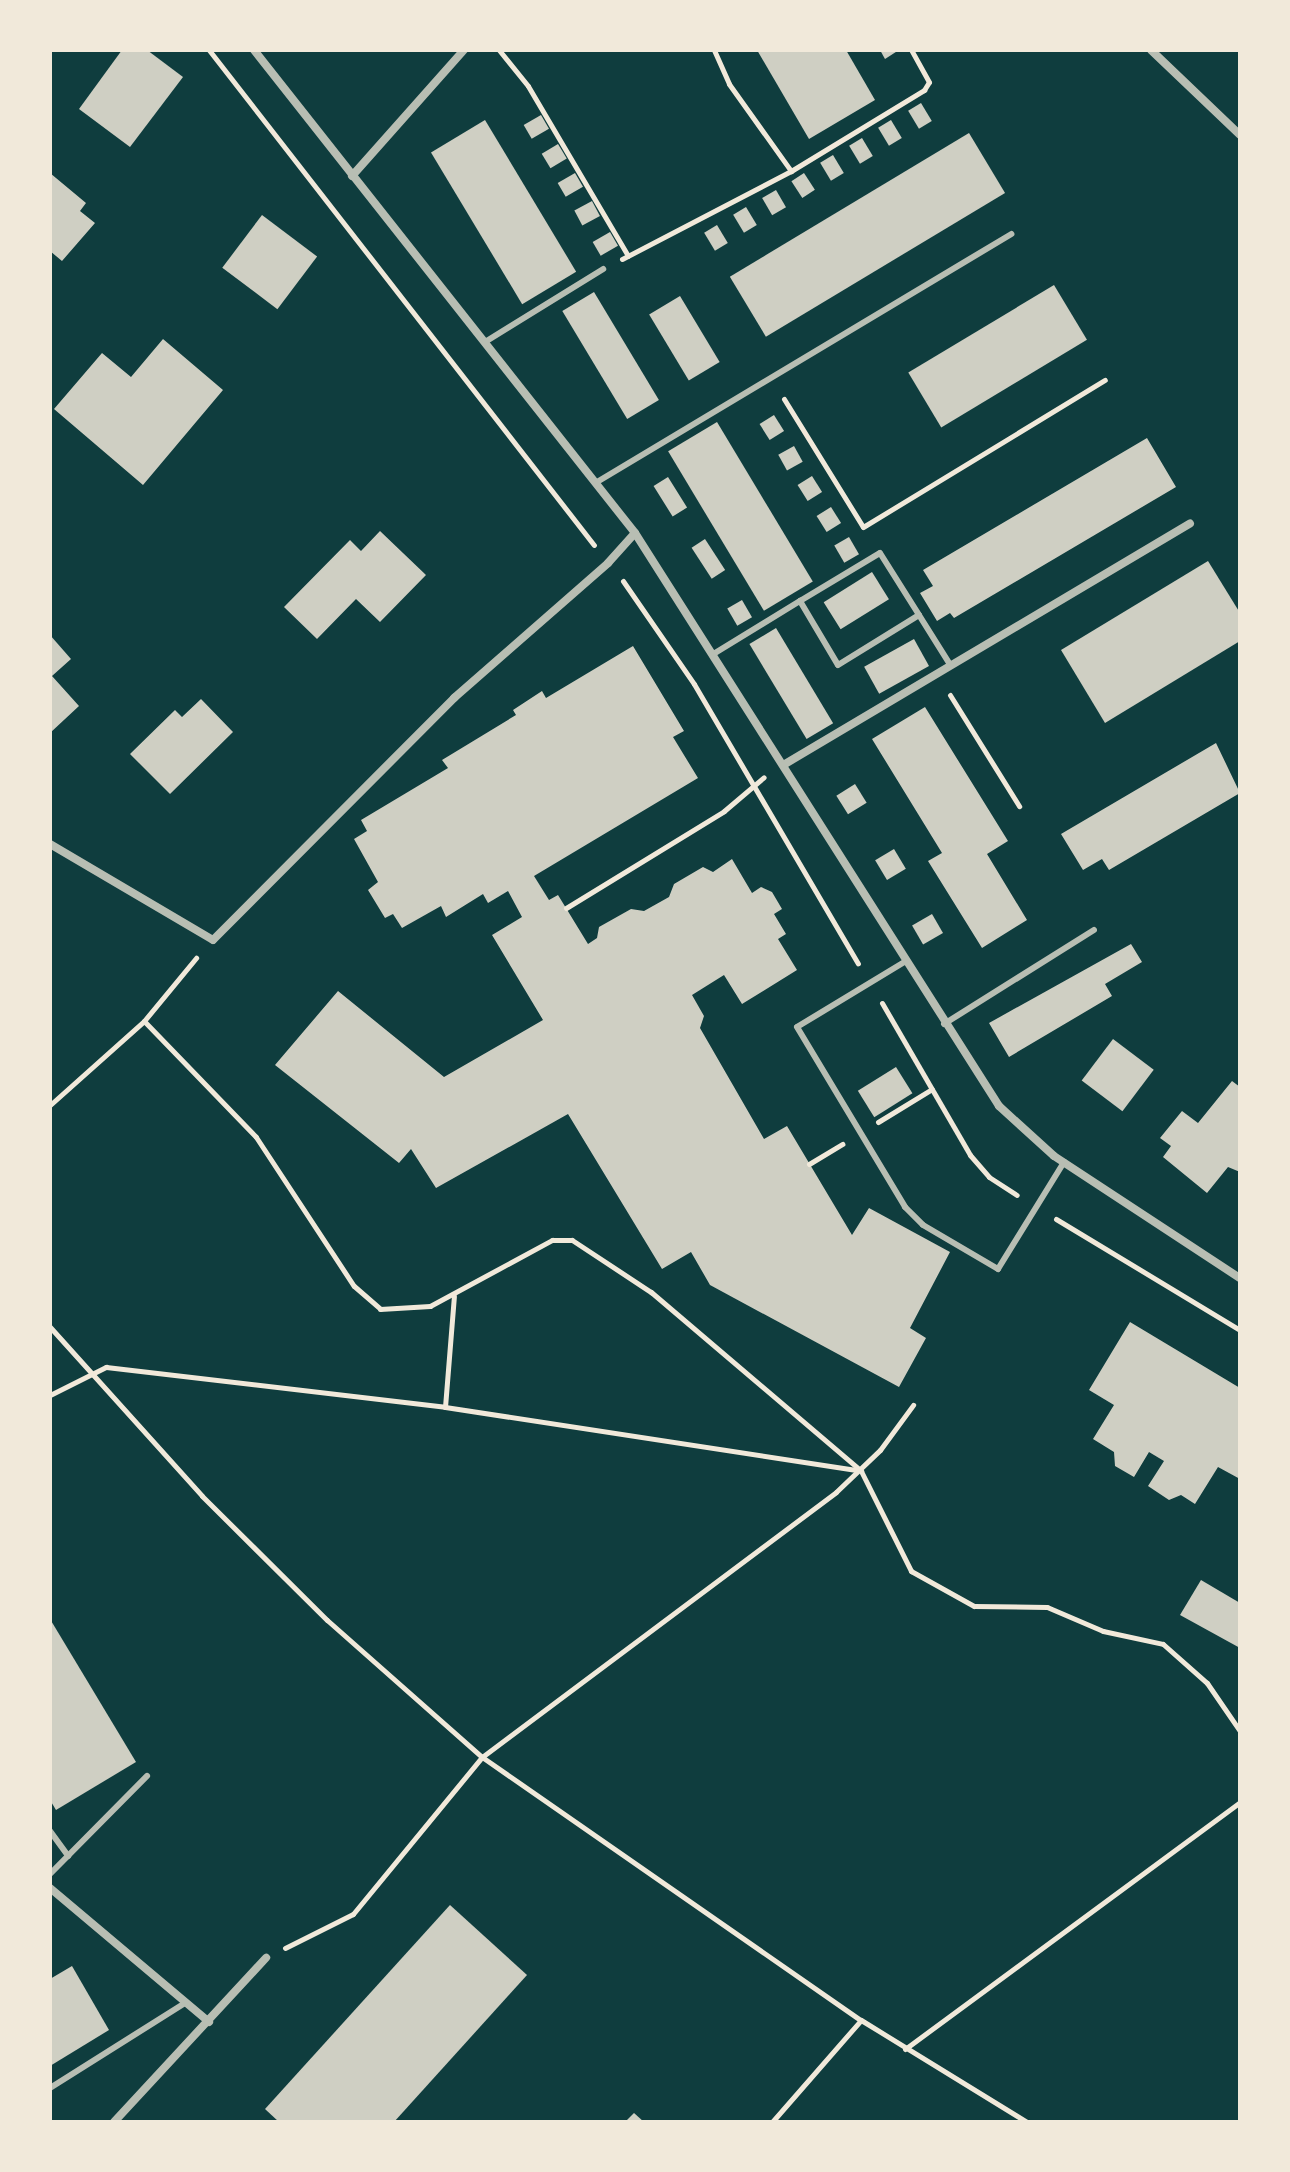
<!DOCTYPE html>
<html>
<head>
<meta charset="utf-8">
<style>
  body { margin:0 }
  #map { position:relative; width:1290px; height:2172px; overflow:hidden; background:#0f3d3e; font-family:Roboto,sans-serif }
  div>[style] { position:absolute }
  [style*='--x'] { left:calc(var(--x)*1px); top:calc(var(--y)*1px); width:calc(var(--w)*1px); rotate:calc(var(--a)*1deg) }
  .building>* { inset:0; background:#cfcfc3; transform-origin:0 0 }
  .path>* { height:5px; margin:-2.5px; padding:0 2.5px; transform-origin:2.5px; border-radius:2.5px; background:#f1e9da }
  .service>* { height:6px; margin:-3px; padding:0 3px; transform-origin:3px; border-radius:3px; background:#b8beb3 }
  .minor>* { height:8px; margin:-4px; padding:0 4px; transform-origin:4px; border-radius:4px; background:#b8beb3 }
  span { translate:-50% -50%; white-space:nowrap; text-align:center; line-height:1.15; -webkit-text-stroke:6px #f1e9da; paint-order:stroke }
  .frame { position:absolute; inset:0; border:52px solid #f1e9da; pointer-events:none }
</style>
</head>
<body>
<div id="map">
  <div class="building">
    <div style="clip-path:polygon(122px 50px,147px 50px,183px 77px,130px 147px,79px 109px)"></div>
    <div style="clip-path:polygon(757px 50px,846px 50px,875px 100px,809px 139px)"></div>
    <div style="clip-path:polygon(880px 50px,899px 50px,885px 59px)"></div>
    <div style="left:921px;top:103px;width:21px;height:15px;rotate:59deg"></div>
    <div style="left:541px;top:115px;width:16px;height:20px;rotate:60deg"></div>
    <div style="left:485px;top:120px;width:177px;height:63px;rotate:59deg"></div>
    <div style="left:891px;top:120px;width:21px;height:15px;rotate:59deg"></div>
    <div style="left:969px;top:133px;width:70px;height:279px;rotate:59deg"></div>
    <div style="left:862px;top:138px;width:21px;height:15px;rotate:59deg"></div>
    <div style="left:558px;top:144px;width:17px;height:19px;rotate:59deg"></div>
    <div style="left:833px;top:155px;width:21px;height:15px;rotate:59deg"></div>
    <div style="clip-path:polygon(50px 173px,86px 203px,80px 211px,95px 223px,62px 261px,50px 251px)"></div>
    <div style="left:575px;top:173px;width:16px;height:20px;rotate:60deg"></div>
    <div style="left:804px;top:173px;width:20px;height:15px;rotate:57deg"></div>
    <div style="left:776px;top:190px;width:20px;height:16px;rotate:60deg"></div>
    <div style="left:592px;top:201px;width:17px;height:20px;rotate:62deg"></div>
    <div style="left:746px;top:207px;width:21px;height:15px;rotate:59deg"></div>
    <div style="left:262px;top:215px;width:69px;height:66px;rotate:37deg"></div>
    <div style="left:717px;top:225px;width:21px;height:15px;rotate:59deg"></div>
    <div style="left:610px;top:232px;width:16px;height:20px;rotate:60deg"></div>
    <div style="left:1054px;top:285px;width:64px;height:170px;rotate:59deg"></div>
    <div style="left:594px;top:292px;width:126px;height:37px;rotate:59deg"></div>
    <div style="left:680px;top:296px;width:77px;height:36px;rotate:59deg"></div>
    <div style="clip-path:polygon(163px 339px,223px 390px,143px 485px,54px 409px,102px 353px,131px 377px)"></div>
    <div style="left:774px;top:415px;width:19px;height:17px;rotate:58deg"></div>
    <div style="left:717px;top:422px;width:186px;height:57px;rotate:59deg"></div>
    <div style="clip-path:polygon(1147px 438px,1176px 487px,954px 618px,950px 613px,937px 621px,920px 593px,933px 586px,923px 570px)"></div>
    <div style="left:794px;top:446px;width:18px;height:18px;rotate:61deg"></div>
    <div style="left:812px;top:476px;width:19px;height:17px;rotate:58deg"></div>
    <div style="left:668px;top:477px;width:36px;height:17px;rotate:58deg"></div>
    <div style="left:831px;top:507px;width:19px;height:17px;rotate:58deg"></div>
    <div style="clip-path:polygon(380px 531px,426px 575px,380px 622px,356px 599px,317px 639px,284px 607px,350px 540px,361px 551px)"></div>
    <div style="left:849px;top:537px;width:20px;height:17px;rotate:60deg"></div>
    <div style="left:705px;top:539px;width:37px;height:16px;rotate:57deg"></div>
    <div style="clip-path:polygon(1208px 561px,1240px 613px,1240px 641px,1105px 723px,1061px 650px)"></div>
    <div style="left:872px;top:572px;width:32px;height:57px;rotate:58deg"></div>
    <div style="left:742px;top:600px;width:20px;height:17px;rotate:60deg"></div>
    <div style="left:776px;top:628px;width:111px;height:31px;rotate:59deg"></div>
    <div style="clip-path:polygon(50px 635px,71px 659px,52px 676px,79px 706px,50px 733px)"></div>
    <div style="left:914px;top:639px;width:31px;height:57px;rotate:61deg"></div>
    <div style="clip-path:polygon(633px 646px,684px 731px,673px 737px,698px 778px,534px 876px,549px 900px,558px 895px,588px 944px,597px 938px,599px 927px,631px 909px,644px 911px,669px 897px,674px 884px,703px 867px,713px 872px,732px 859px,752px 893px,761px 887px,772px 892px,782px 909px,774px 914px,786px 934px,778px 939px,797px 970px,742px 1004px,724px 975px,692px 995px,704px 1016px,700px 1028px,764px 1139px,787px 1126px,852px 1235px,869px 1208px,950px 1252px,910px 1328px,926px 1338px,899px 1387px,710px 1285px,691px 1252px,662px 1269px,568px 1114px,436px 1188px,411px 1149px,399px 1163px,275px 1065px,338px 991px,444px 1077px,543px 1020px,492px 935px,522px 917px,508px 891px,488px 903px,483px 894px,446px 917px,441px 906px,402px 928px,393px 914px,385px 918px,368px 890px,378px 882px,354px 839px,367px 831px,361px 820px,448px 768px,442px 760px,516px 715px,513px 710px,542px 691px,546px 698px)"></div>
    <div style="clip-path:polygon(201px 699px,233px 732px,170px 794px,130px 754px,175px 710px,182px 717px)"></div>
    <div style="clip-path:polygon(925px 707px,1008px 841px,987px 854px,1027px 920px,982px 948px,928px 861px,942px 853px,872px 739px)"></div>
    <div style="clip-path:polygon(1216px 743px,1240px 793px,1109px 870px,1102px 859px,1083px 870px,1061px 834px)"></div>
    <div style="left:855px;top:784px;width:22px;height:22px;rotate:58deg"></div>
    <div style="left:894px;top:849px;width:23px;height:22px;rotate:59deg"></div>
    <div style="left:932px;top:914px;width:22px;height:23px;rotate:60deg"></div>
    <div style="clip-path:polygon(1131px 944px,1142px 962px,1105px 984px,1112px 996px,1009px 1057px,989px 1023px)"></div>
    <div style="left:1113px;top:1039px;width:51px;height:52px;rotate:37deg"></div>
    <div style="left:896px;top:1067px;width:31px;height:45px;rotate:58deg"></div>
    <div style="clip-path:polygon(1232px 1081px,1240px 1087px,1240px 1172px,1228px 1167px,1207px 1193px,1163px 1157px,1171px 1146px,1160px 1138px,1182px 1111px,1198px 1123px)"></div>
    <div style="clip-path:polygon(1130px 1322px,1240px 1388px,1240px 1479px,1218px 1467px,1195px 1504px,1181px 1495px,1169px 1500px,1148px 1486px,1164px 1461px,1149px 1452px,1134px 1477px,1115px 1466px,1114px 1452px,1093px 1439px,1114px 1405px,1089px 1390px)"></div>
    <div style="clip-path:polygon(1201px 1580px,1240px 1603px,1240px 1648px,1180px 1615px)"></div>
    <div style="clip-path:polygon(50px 1619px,136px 1762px,56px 1810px,50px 1800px)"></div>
    <div style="clip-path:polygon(450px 1905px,527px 1975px,394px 2122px,279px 2122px,265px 2109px)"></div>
    <div style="clip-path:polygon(72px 1966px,109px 2030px,50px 2066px,50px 1979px)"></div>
    <div style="clip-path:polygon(634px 2113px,644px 2122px,625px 2122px)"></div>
  </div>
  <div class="path">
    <div style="--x:209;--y:50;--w:627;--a:52.13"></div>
    <div style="--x:499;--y:50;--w:46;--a:51.1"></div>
    <div style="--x:528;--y:86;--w:197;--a:59.5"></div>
    <div style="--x:714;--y:50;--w:37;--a:66"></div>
    <div style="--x:729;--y:84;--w:107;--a:54.5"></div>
    <div style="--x:622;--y:259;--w:191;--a:-27.5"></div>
    <div style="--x:791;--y:171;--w:156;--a:-31.3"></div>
    <div style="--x:924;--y:90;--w:9;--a:-58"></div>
    <div style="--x:929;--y:82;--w:37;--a:-119"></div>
    <div style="--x:784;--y:399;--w:150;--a:58.3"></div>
    <div style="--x:863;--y:527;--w:283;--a:-31.3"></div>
    <div style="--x:623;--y:581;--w:125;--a:55.4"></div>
    <div style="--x:694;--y:684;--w:324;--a:59.6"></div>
    <div style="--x:950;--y:695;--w:131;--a:58.1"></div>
    <div style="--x:566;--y:908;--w:185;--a:-31.5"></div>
    <div style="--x:724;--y:811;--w:52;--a:-40.4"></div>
    <div style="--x:882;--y:1003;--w:176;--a:59.9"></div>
    <div style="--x:970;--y:1155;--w:29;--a:49"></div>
    <div style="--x:989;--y:1177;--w:33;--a:33"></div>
    <div style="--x:144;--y:1021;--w:161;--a:46"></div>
    <div style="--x:256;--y:1137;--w:178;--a:56.7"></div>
    <div style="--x:354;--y:1286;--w:35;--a:41"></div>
    <div style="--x:380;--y:1309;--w:50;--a:-3.4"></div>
    <div style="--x:430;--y:1306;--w:139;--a:-28.4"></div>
    <div style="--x:552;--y:1240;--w:20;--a:0"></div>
    <div style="--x:572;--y:1240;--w:95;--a:33.4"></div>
    <div style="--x:651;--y:1292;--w:276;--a:40.4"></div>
    <div style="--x:861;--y:1471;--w:112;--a:63.4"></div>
    <div style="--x:911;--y:1571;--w:72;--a:29.1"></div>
    <div style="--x:974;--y:1606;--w:73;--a:0.8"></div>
    <div style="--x:1047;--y:1607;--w:61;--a:23.2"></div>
    <div style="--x:1103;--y:1631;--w:61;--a:12.2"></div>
    <div style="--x:1163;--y:1644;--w:59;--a:41.6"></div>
    <div style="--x:1207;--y:1683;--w:58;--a:55.5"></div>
    <div style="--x:50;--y:1105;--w:126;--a:-41.8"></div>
    <div style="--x:144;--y:1021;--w:82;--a:-50.5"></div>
    <div style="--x:878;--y:1122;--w:63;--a:-31.4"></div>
    <div style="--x:809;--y:1164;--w:39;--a:-31"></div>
    <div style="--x:1056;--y:1219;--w:215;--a:31.1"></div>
    <div style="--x:50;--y:1327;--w:227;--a:48"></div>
    <div style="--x:202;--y:1496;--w:176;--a:44.8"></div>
    <div style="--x:327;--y:1620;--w:207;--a:41.5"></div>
    <div style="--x:482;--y:1757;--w:461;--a:34.8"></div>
    <div style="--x:861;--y:2020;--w:195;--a:31.6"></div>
    <div style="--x:50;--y:1395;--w:63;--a:-26.6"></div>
    <div style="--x:106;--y:1367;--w:341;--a:6.7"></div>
    <div style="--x:445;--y:1407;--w:416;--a:8.7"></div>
    <div style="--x:445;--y:1407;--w:111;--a:-85.4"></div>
    <div style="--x:285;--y:1948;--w:76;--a:-26.6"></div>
    <div style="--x:353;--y:1914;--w:203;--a:-50.6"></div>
    <div style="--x:482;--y:1757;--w:442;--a:-36.8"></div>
    <div style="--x:836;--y:1492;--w:61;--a:-43.7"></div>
    <div style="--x:880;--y:1450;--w:56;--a:-53.7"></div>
    <div style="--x:905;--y:2049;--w:416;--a:-36.4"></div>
    <div style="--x:772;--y:2122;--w:135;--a:-48.9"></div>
  </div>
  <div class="service">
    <div style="--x:485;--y:342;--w:139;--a:-31.7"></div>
    <div style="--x:597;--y:482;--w:483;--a:-30.9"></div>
    <div style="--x:800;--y:601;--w:93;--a:-31"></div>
    <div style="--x:880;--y:553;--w:73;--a:57.8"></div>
    <div style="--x:715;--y:653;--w:100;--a:-31.5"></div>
    <div style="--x:800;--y:601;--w:74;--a:59.3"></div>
    <div style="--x:838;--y:665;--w:95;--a:-31.7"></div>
    <div style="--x:919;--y:615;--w:60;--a:57.9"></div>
    <div style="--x:906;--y:961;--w:127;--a:148.8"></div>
    <div style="--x:797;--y:1027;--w:210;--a:59"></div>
    <div style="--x:905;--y:1207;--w:25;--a:45"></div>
    <div style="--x:923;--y:1225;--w:87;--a:30.4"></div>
    <div style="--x:998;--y:1269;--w:126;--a:-58.3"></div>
    <div style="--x:944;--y:1024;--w:177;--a:-32.1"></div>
    <div style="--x:50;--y:1831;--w:31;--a:54"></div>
    <div style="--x:50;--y:1874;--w:138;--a:-45.3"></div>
    <div style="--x:50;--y:2088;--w:160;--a:-32.2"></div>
  </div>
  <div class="minor">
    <div style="--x:254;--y:50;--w:615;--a:51.73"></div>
    <div style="--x:635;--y:533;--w:679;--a:57.57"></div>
    <div style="--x:999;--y:1106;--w:74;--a:42.3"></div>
    <div style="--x:1054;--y:1156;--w:222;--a:33.3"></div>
    <div style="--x:1151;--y:50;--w:123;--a:43.7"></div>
    <div style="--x:352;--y:176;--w:169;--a:-48.4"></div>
    <div style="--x:785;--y:764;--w:471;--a:-30.7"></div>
    <div style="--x:50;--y:844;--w:189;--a:30.5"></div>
    <div style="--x:213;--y:940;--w:342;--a:-45.1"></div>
    <div style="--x:454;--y:698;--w:205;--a:-41.2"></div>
    <div style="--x:608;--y:563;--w:40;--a:-48"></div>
    <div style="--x:50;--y:1888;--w:208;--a:40.1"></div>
    <div style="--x:114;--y:2122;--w:224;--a:-47.2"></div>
  </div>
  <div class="frame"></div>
</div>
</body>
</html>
